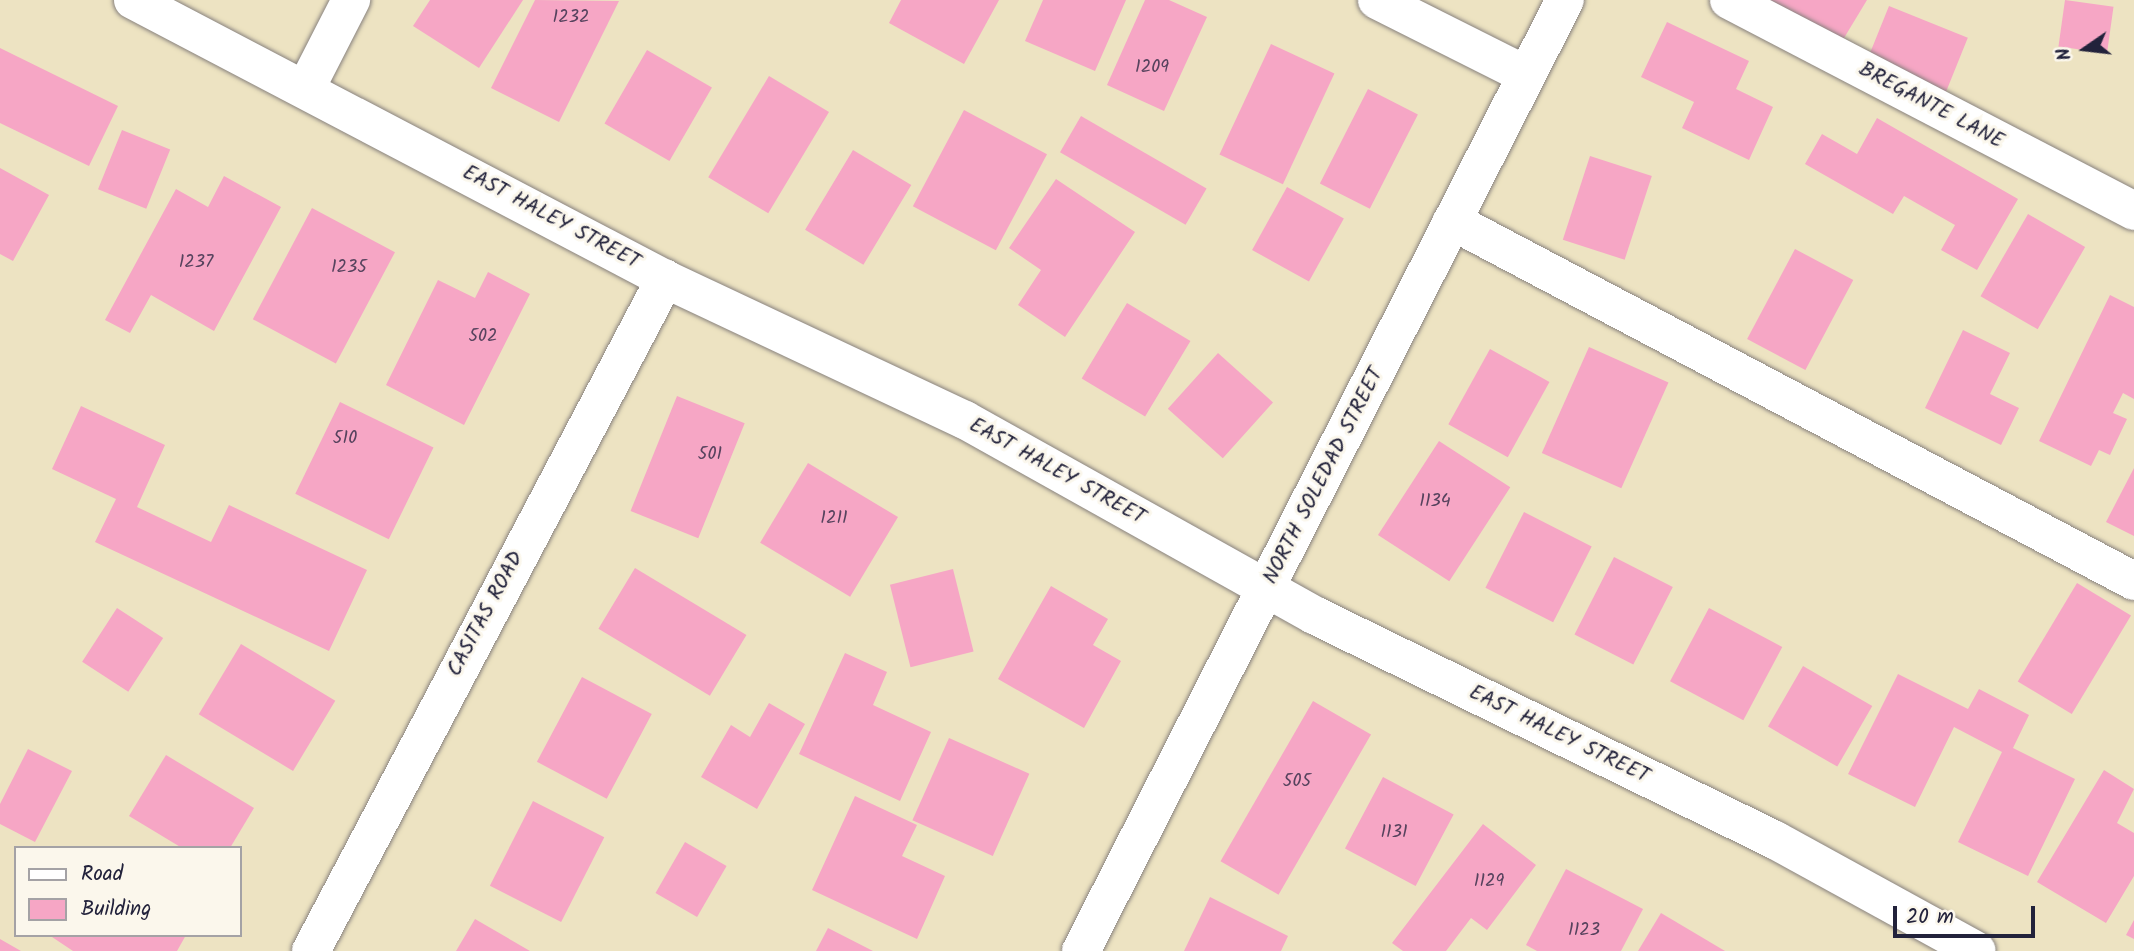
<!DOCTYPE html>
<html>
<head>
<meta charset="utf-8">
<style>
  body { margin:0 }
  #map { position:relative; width:2134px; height:951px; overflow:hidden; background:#ede3c2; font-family:Kalam,sans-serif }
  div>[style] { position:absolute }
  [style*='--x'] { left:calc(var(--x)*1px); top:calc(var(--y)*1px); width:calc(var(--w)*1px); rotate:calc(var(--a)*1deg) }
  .building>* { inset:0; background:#f6a6c5; transform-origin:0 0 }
  .roads { filter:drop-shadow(0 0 2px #88827e) drop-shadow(0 0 2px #88827e) }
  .minor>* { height:38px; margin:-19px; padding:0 19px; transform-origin:19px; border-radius:19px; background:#fff }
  span { translate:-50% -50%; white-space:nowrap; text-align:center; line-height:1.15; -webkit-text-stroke:6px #fbf7ec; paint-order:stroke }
  .number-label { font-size:18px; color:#57435e }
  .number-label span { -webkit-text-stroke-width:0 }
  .street-label { font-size:21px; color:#22223b }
  .legend { position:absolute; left:14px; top:846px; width:228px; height:91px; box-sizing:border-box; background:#fbf7ec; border:2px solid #a4a2a5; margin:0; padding:9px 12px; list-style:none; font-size:21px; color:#22223b }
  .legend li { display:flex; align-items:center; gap:14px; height:35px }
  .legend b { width:35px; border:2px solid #a4a2a5 }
  .north { position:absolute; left:2050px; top:14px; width:70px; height:70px; -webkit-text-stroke:5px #fbf7ec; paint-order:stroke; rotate:256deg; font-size:19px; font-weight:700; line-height:28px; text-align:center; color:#22223b }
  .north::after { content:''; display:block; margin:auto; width:24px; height:32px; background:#22223b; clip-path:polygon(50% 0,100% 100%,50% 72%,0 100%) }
  .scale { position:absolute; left:1893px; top:906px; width:142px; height:32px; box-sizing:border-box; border:4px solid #22223b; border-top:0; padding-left:9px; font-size:21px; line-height:24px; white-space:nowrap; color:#22223b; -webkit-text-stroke:5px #fbf7ec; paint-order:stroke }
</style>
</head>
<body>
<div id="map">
  <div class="building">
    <div style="clip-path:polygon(430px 0,523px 0,479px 68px,413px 26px)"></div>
    <div style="clip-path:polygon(535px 0,619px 1px,559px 122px,491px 88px)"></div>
    <div style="clip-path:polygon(901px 0,999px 0,964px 64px,889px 23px)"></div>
    <div style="clip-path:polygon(1043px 0,1126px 0,1095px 71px,1025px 41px)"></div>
    <div style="clip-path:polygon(1145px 0,1169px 0,1207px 17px,1164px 111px,1107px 85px)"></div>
    <div style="clip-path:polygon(1770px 0,1867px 0,1841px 43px)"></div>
    <div style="left:2065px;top:0;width:49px;height:47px;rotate:8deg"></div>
    <div style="left:1889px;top:6px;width:85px;height:63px;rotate:22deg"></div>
    <div style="clip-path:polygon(1667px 22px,1749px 61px,1736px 89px,1773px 107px,1749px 160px,1682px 128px,1694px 102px,1641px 77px)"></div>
    <div style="left:1271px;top:44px;width:70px;height:122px;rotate:25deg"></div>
    <div style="clip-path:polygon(0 48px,118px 106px,89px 166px,0 123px)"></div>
    <div style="left:647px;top:50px;width:75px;height:85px;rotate:30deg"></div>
    <div style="left:769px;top:76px;width:70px;height:118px;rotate:31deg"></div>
    <div style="left:1368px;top:89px;width:56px;height:106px;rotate:27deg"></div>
    <div style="left:964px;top:110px;width:94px;height:109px;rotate:28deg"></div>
    <div style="left:1081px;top:116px;width:145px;height:42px;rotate:30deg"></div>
    <div style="clip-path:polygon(1877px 118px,2018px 199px,1977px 270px,1941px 250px,1955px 225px,1904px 196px,1893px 214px,1805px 164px,1822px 134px,1857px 154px)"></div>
    <div style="left:122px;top:130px;width:52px;height:64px;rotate:22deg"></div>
    <div style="left:853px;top:150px;width:68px;height:93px;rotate:31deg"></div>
    <div style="left:1590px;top:156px;width:65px;height:88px;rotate:18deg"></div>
    <div style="clip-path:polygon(0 168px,49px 195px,13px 261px,0 254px)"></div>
    <div style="clip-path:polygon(224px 176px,281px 207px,214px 331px,151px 295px,130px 333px,105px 320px,176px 189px,208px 207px)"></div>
    <div style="clip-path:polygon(1056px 179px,1135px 232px,1065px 337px,1018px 305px,1041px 270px,1009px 248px)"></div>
    <div style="left:1287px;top:187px;width:65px;height:72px;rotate:29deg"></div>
    <div style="left:312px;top:208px;width:94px;height:126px;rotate:28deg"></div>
    <div style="left:2028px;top:214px;width:66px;height:95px;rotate:30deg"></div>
    <div style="left:1795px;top:249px;width:66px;height:102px;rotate:28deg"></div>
    <div style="clip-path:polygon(488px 272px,530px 294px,464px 425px,386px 385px,438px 280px,475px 298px)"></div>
    <div style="clip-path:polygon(2110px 295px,2134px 307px,2134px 399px,2123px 393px,2113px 413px,2127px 419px,2110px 455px,2099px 450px,2091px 466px,2039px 441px)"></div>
    <div style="left:1127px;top:303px;width:74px;height:88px;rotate:31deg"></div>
    <div style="clip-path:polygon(1963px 330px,2010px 353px,1990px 394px,2019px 408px,2001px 445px,1925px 408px)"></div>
    <div style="left:1589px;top:347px;width:87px;height:116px;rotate:24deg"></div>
    <div style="left:1490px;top:349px;width:68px;height:86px;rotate:29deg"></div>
    <div style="left:1218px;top:353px;width:74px;height:75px;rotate:42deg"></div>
    <div style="left:677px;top:396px;width:73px;height:124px;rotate:22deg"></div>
    <div style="left:340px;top:402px;width:104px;height:102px;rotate:26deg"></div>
    <div style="clip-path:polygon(81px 406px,165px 445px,137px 507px,211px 542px,229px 505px,367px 570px,329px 651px,95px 542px,116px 499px,52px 469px)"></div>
    <div style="left:1439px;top:441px;width:85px;height:112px;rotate:33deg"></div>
    <div style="left:808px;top:463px;width:105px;height:93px;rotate:31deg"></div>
    <div style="clip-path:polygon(2134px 468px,2134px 536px,2106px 522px)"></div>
    <div style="left:1524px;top:512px;width:76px;height:85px;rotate:27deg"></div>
    <div style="left:1614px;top:557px;width:66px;height:87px;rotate:27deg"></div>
    <div style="left:635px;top:568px;width:130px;height:71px;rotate:31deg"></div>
    <div style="left:953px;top:569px;width:85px;height:65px;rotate:76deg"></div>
    <div style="left:2077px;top:583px;width:63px;height:115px;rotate:31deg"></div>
    <div style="clip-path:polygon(1051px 586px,1108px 619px,1093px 645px,1121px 661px,1084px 728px,998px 679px)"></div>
    <div style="left:117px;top:608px;width:55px;height:64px;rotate:33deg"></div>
    <div style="left:1709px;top:608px;width:83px;height:83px;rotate:28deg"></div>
    <div style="left:241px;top:644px;width:110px;height:82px;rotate:31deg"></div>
    <div style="clip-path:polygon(845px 653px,887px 672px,873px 705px,931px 732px,900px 801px,799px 754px)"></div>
    <div style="left:1803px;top:666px;width:80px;height:70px;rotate:30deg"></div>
    <div style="clip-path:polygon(1898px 674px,1968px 709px,1979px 689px,2029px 715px,2013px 748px,2075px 779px,2028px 876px,1958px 842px,2002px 752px,1954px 727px,1915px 807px,1848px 774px)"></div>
    <div style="left:582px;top:677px;width:79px;height:96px;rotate:28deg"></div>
    <div style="left:1313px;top:701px;width:67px;height:185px;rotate:30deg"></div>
    <div style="clip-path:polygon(769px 703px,805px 724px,757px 809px,701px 777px,731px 725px,750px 737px)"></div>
    <div style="left:949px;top:738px;width:88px;height:90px;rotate:24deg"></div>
    <div style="clip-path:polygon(28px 749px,72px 771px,35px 842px,0 824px,0 804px)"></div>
    <div style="clip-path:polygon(166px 755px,254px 808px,230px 848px,182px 848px,129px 816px)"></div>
    <div style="clip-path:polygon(2104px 770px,2134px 789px,2117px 823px,2134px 833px,2134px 876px,2106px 923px,2037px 882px)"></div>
    <div style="left:1383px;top:777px;width:80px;height:81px;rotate:28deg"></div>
    <div style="clip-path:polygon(855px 796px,917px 825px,902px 856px,945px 876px,917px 939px,812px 890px)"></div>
    <div style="left:533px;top:801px;width:80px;height:95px;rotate:27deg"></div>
    <div style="clip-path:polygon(1483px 824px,1536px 865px,1487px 930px,1471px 918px,1446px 951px,1403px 951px,1392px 943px)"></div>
    <div style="left:685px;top:842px;width:48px;height:59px;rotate:30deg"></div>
    <div style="clip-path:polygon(1566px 869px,1643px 909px,1621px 951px,1537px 951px,1526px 945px)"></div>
    <div style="clip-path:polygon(1210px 897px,1288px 936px,1281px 951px,1184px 951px)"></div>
    <div style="clip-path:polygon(1661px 913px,1725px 951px,1638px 951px)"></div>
    <div style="clip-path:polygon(475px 919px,530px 951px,456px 951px)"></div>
    <div style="clip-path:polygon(2134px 920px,2134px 939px,2126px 935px)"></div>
    <div style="clip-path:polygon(828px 928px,873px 951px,816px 951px)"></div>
    <div style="clip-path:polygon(49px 935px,186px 935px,177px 951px,73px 951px)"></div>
    <div style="clip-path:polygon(0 939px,21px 951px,0 951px)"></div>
  </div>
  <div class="roads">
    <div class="minor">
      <div style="--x:133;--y:0;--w:601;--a:27.67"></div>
      <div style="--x:665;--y:279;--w:331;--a:25.2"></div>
      <div style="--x:965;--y:420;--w:400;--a:29.2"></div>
      <div style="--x:1314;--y:615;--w:513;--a:26.02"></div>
      <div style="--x:1775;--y:840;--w:230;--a:28.8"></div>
      <div style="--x:1377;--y:0;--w:167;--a:26.7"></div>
      <div style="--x:1729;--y:0;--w:457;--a:27.5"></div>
      <div style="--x:307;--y:86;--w:97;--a:-62.9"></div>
      <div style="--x:1452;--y:221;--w:771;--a:27.83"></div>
      <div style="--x:311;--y:951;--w:760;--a:-62.22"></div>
      <div style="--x:1081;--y:951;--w:1067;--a:-63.03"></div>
    </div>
  </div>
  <div class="number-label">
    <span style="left:571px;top:18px">1232</span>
    <span style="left:1152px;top:68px">1209</span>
    <span style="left:196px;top:263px">1237</span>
    <span style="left:349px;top:268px">1235</span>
    <span style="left:483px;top:337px">502</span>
    <span style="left:345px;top:439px">510</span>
    <span style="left:710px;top:455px">501</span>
    <span style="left:1435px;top:502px">1134</span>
    <span style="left:834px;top:519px">1211</span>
    <span style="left:1297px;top:782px">505</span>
    <span style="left:1394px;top:833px">1131</span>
    <span style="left:1489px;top:882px">1129</span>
    <span style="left:1584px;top:931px">1123</span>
  </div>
  <div class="street-label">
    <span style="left:1931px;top:106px;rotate:28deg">BREGANTE LANE</span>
    <span style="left:551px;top:218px;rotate:28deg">EAST HALEY STREET</span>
    <span style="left:1057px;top:472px;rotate:29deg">EAST HALEY STREET</span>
    <span style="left:1324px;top:476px;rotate:-63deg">NORTH SOLEDAD STREET</span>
    <span style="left:486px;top:614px;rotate:-62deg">CASITAS ROAD</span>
    <span style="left:1559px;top:735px;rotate:26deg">EAST HALEY STREET</span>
  </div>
  <ul class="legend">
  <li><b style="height:9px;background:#fff"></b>Road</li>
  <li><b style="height:19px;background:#f6a6c5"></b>Building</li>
  </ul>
  <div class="north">N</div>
  <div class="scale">20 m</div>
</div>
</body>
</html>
